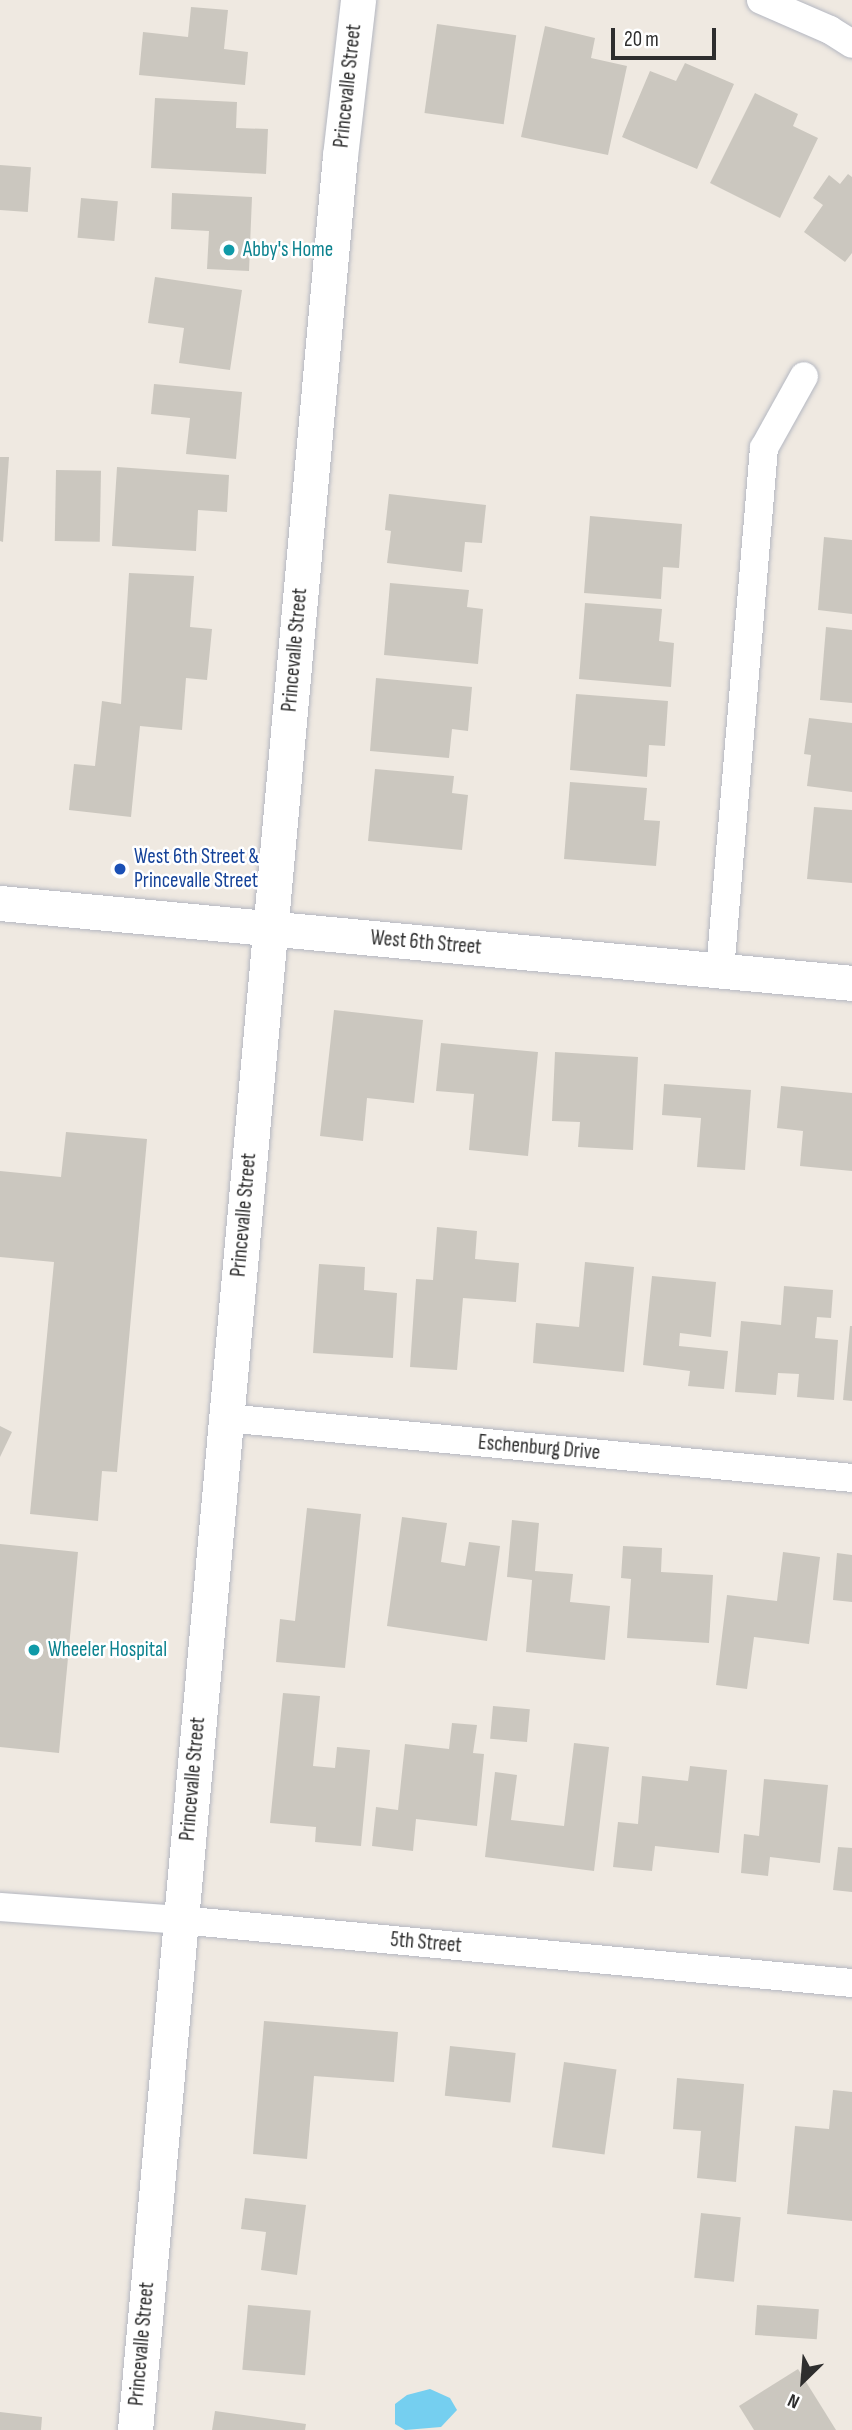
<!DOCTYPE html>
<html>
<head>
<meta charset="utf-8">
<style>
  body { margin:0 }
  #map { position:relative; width:852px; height:2430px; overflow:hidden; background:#efe9e1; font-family:"Sofia Sans Condensed",sans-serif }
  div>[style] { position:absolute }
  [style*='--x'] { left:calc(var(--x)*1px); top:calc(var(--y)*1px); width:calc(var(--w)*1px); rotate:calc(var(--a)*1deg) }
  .water>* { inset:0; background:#75cff0 }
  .building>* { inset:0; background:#cbc7bf; transform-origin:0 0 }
  .roads { filter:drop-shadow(0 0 2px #b4b7c1) drop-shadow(0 0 2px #b4b7c1) }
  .minor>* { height:28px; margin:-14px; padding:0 14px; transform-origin:14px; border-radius:14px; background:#fff }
  .tertiary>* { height:35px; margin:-17.5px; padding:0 17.5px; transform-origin:17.5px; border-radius:17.5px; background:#fff }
  .dots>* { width:19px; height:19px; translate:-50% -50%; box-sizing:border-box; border:4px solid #fff; border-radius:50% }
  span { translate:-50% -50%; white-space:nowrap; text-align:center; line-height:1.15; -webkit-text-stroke:5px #fff; paint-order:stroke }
  .street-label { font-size:21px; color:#2e2e2e }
  .culture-label { font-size:21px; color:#0d838f }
  .left { translate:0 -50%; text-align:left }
  .transit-label { font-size:21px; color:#164399 }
  .north { position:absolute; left:768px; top:2346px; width:70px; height:70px; -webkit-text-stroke:5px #fff; paint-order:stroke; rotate:205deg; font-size:19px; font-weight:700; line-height:28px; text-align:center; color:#2e2e2e }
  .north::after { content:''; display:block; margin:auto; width:24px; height:32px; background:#2e2e2e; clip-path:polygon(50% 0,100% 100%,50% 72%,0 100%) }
  .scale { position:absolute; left:611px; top:28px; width:105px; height:32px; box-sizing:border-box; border:4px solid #2e2e2e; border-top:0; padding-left:9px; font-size:21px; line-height:24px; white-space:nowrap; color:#2e2e2e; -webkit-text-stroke:5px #fff; paint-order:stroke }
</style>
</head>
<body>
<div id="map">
  <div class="water">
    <div style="clip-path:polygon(430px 2389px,450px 2398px,457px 2410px,441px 2427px,405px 2430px,395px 2424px,395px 2404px,407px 2395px)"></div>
  </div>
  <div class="building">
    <div style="clip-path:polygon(191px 7px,228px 10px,224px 49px,248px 52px,245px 85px,139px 75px,143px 32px,188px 37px)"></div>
    <div style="left:437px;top:24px;width:80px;height:90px;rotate:8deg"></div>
    <div style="clip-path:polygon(545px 26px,595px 38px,591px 58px,627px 66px,608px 155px,521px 137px)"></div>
    <div style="clip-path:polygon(685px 63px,734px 84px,697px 169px,622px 137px,650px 71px,676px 81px)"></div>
    <div style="clip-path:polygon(755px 93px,798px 114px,793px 126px,818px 138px,780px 218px,710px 183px)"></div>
    <div style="clip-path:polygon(155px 98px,237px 102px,236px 128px,268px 129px,266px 174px,151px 168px)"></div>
    <div style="left:0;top:165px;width:31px;height:45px;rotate:4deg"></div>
    <div style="clip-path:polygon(848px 174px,852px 177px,852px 253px,845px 262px,804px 232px,823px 205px,813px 198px,829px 175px,840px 184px)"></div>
    <div style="clip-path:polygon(172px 193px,252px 197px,249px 271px,207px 269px,209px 231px,171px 229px)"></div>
    <div style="left:81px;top:198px;width:37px;height:40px;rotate:5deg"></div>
    <div style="clip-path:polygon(155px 277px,242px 290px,230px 370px,179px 363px,184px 328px,148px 323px)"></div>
    <div style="clip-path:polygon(154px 384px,242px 392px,236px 459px,186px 454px,190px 418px,151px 414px)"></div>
    <div style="clip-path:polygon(0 457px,9px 457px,3px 542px,0 541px)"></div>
    <div style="clip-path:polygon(117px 467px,229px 475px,227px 512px,198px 510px,196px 551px,112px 546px)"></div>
    <div style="left:56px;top:470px;width:45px;height:71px;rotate:1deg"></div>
    <div style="clip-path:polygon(389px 494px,486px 505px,482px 543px,465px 542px,462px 572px,387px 563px,391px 531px,385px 530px)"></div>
    <div style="clip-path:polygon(590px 516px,682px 524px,679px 568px,663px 567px,661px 599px,584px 593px)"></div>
    <div style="clip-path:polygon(824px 537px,852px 540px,852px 614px,818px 610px)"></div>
    <div style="clip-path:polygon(129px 573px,194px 576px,190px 627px,212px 629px,207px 680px,186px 678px,182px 730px,140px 726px,131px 817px,69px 810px,74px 764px,95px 766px,102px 701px,121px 704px)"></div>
    <div style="clip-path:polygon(390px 583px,469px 590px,467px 607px,483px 609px,478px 664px,384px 655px)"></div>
    <div style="clip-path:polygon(585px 603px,662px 609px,659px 641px,674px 643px,671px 687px,579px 679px)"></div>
    <div style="clip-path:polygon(826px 627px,852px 630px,852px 703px,820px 700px)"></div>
    <div style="clip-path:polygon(376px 678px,472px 687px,468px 731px,452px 729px,449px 758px,370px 751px)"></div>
    <div style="clip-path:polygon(576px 694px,668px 701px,665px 746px,649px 745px,647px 777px,570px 770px)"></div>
    <div style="clip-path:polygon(809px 718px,852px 723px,852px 792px,807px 786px,811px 755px,804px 754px)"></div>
    <div style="clip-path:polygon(375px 769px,454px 776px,452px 793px,468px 795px,462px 850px,368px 841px)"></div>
    <div style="clip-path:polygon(570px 782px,647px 788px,644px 820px,660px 821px,656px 866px,564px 859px)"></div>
    <div style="clip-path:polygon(814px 807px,852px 810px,852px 883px,807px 879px)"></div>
    <div style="clip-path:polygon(334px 1010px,423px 1020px,414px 1103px,367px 1098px,363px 1141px,320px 1136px)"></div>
    <div style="clip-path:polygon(441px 1043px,538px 1052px,528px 1156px,469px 1150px,474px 1094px,436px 1091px)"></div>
    <div style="clip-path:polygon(555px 1052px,638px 1057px,633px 1150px,578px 1147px,580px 1122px,552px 1121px)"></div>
    <div style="clip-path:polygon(664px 1084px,751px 1090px,745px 1170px,697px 1167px,701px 1118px,662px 1115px)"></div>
    <div style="clip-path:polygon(781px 1086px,852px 1093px,852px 1171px,800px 1166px,803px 1131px,777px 1128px)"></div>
    <div style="clip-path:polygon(66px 1132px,147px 1139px,117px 1472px,102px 1471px,98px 1521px,30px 1514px,54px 1262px,0 1257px,0 1171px,61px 1177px)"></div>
    <div style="clip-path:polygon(437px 1227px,477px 1231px,475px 1259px,519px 1263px,516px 1302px,463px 1298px,457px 1370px,410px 1367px,416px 1279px,433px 1280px)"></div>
    <div style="clip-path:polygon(585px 1262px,634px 1267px,624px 1372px,533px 1363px,536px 1323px,579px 1327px)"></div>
    <div style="clip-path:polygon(319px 1264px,365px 1267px,364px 1290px,397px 1293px,393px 1358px,313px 1353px)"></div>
    <div style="clip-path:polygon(652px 1276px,716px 1282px,711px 1337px,680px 1333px,679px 1346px,728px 1351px,724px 1389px,688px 1386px,690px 1371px,643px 1365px)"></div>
    <div style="clip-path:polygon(784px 1286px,833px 1290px,831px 1318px,817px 1317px,815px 1338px,838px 1340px,834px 1400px,797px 1397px,799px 1374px,778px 1373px,776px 1395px,735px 1392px,741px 1321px,781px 1325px)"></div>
    <div style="clip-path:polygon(850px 1326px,852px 1326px,852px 1401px,843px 1400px)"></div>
    <div style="clip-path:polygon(0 1426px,12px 1432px,0 1457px)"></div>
    <div style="clip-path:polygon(307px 1508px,361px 1514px,345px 1668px,276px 1662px,280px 1619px,295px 1621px)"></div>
    <div style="clip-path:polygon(402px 1517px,447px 1523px,441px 1562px,465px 1566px,469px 1542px,500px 1546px,487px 1641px,387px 1626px)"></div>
    <div style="clip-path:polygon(512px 1520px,539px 1523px,535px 1571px,573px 1574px,570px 1602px,610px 1606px,605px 1660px,526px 1652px,532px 1580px,507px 1577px)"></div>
    <div style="clip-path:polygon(0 1544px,78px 1552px,59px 1753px,0 1747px)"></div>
    <div style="clip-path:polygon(623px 1546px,662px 1548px,661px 1572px,713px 1575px,709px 1643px,627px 1638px,631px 1579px,621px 1578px)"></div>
    <div style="clip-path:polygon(783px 1552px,820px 1557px,809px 1644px,754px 1637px,747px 1689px,716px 1685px,727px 1595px,777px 1601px)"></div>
    <div style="clip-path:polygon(837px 1553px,852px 1555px,852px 1602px,833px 1600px)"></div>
    <div style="clip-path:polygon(283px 1693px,320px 1696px,313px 1766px,335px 1768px,337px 1747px,370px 1750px,361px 1846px,315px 1842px,316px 1827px,270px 1823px)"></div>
    <div style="left:493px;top:1706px;width:37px;height:33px;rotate:5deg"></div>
    <div style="clip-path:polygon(452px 1723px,477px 1725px,473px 1753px,484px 1754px,477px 1826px,416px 1819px,413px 1851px,372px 1846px,376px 1807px,398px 1810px,405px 1744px,449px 1749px)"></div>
    <div style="clip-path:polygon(574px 1743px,609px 1747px,594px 1871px,485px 1857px,495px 1772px,517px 1775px,511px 1820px,564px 1826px)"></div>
    <div style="clip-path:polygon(690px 1766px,727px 1770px,719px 1853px,655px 1846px,652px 1871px,613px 1867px,618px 1822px,638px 1824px,642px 1776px,688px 1781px)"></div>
    <div style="clip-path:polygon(764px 1779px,828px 1785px,820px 1863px,770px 1857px,768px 1876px,741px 1873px,744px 1834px,759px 1836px)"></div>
    <div style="clip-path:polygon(838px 1847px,852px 1848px,852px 1892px,833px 1890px)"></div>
    <div style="clip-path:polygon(264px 2021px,398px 2032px,394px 2082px,314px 2076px,307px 2159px,253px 2154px)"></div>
    <div style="left:450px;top:2046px;width:66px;height:50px;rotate:6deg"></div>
    <div style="left:564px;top:2062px;width:53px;height:86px;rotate:8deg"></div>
    <div style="clip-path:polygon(677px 2078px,744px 2084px,736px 2182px,697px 2178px,701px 2131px,673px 2129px)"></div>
    <div style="clip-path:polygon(833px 2090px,852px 2092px,852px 2221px,787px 2214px,795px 2126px,829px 2129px)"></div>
    <div style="clip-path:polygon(245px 2198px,306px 2205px,297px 2275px,261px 2270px,266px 2232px,241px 2229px)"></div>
    <div style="left:701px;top:2213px;width:40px;height:65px;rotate:6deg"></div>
    <div style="left:248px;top:2305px;width:63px;height:65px;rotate:5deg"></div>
    <div style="left:757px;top:2305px;width:62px;height:30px;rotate:4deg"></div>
    <div style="clip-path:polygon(798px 2369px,836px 2430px,754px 2430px,739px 2406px)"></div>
    <div style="clip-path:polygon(215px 2411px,306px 2424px,305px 2430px,212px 2430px)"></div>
    <div style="clip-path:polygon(0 2412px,42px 2417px,41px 2430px,0 2430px)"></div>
  </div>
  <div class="roads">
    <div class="minor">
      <div style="--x:761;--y:0;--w:75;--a:23.5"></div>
      <div style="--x:830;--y:30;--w:26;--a:32"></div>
      <div style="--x:720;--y:971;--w:525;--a:-85.19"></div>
      <div style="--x:764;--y:448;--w:82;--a:-60.9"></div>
      <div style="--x:226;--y:1418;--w:629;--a:5.47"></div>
      <div style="--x:0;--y:1907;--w:180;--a:4.1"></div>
      <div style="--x:180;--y:1920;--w:675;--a:5.36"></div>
    </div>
    <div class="tertiary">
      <div style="--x:0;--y:903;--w:856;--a:5.36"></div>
      <div style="--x:135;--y:2430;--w:2283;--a:-84.85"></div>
      <div style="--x:340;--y:156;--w:157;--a:-83.4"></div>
    </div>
  </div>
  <div class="dots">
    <div style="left:229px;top:250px;background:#0f9aa8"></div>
    <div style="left:120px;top:869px;background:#1a4fb4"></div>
    <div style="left:34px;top:1650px;background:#0f9aa8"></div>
  </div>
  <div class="street-label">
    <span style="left:348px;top:86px;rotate:-84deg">Princevalle Street</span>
    <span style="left:295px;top:650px;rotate:-85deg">Princevalle Street</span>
    <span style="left:426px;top:943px;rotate:5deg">West 6th Street</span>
    <span style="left:244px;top:1215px;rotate:-85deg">Princevalle Street</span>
    <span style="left:539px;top:1448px;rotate:5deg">Eschenburg Drive</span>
    <span style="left:193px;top:1779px;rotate:-85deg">Princevalle Street</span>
    <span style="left:426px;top:1943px;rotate:5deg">5th Street</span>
    <span style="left:142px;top:2344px;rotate:-85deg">Princevalle Street</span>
  </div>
  <div class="culture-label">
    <span class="left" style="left:243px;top:250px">Abby's Home</span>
    <span class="left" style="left:48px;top:1650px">Wheeler Hospital</span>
  </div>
  <div class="transit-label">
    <span class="left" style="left:134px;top:869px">West 6th Street &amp;<br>Princevalle Street</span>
  </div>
  <div class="north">N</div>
  <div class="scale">20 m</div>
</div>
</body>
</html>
